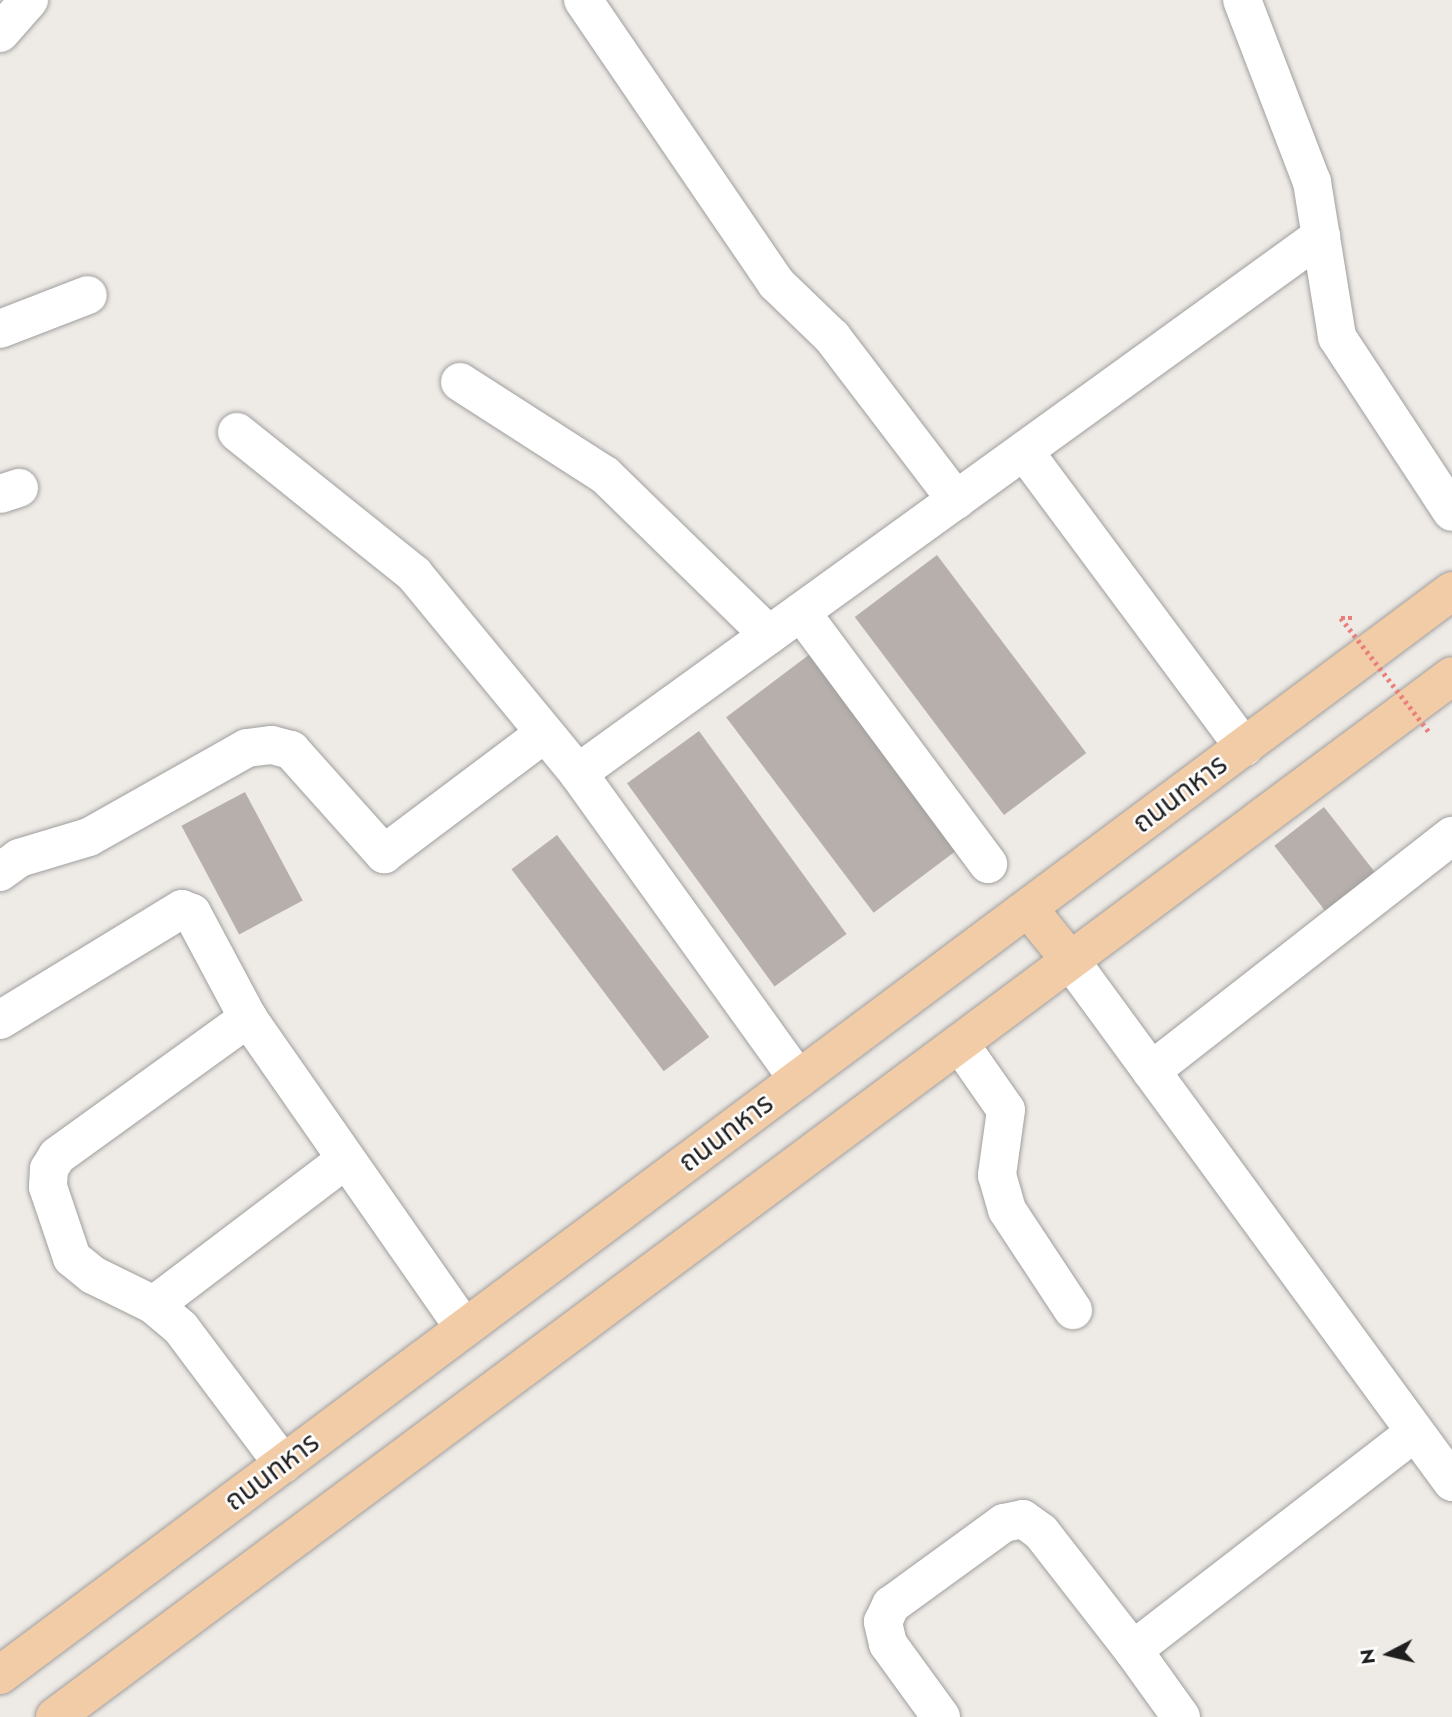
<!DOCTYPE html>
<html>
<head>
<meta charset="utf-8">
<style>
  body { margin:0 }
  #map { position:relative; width:1452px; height:1717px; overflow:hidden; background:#eeeae5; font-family:Jost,"Noto Sans Thai",sans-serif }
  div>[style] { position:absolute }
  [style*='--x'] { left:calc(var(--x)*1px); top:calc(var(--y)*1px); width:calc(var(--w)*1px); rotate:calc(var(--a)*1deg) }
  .building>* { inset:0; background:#b7afab; transform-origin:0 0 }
  .path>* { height:4.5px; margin-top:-2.25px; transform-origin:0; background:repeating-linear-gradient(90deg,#e97e7b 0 3.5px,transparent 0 7px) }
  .roads { filter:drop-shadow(0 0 2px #9f9f9f) drop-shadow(0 0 2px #9f9f9f) }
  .minor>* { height:38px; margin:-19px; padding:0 19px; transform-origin:19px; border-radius:19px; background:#fff }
  .major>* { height:38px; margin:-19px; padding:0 19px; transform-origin:19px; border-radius:19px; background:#f1cca7 }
  .path-bridge>* { height:4.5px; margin-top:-2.25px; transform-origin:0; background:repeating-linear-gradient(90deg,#e97e7b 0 3.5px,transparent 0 7px) }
  span { translate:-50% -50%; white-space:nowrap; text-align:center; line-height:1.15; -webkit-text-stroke:5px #fff; paint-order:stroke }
  .street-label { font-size:28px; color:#1e1e1e }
  .north { position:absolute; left:1354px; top:1619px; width:70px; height:70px; -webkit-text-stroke:5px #fff; paint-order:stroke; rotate:263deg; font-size:19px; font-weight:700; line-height:28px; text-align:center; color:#1e1e1e }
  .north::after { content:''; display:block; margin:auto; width:24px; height:32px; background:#1e1e1e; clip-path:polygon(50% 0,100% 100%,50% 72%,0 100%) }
</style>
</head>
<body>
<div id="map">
  <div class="building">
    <div style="left:937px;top:555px;width:248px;height:103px;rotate:53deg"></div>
    <div style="left:810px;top:654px;width:245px;height:105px;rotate:53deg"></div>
    <div style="left:699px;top:731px;width:251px;height:89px;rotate:54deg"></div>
    <div style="left:245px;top:792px;width:123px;height:72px;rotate:62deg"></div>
    <div style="left:1324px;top:807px;width:84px;height:63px;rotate:52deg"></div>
    <div style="left:557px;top:835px;width:253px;height:57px;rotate:53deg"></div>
  </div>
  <div class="path">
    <div style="--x:1341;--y:618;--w:13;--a:0"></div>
  </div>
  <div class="roads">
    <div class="minor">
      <div style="--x:583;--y:0;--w:343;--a:55.7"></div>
      <div style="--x:776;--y:283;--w:78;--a:44"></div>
      <div style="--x:832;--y:337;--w:205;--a:52.7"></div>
      <div style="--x:1242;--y:0;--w:195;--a:69"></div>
      <div style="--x:1312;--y:182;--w:157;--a:80.8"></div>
      <div style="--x:1337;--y:337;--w:209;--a:56.7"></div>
      <div style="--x:0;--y:33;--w:44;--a:-48.7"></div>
      <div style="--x:0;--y:329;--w:94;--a:-21.1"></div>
      <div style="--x:460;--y:382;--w:172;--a:32.7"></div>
      <div style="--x:605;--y:475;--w:229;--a:44.3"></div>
      <div style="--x:237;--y:432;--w:227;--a:38.7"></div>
      <div style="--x:414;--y:574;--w:258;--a:50.5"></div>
      <div style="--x:578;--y:773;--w:377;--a:54.3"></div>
      <div style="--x:1024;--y:451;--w:369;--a:53.4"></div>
      <div style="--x:0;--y:494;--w:20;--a:-18"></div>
      <div style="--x:801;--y:612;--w:314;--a:53.4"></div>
      <div style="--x:578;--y:773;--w:917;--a:-35.86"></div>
      <div style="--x:0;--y:872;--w:24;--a:-36"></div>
      <div style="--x:19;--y:858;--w:73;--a:-16.7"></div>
      <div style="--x:89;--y:837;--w:181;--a:-29.4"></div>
      <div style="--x:247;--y:748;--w:25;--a:-7"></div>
      <div style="--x:272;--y:745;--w:20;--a:15"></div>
      <div style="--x:291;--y:750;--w:140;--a:48.2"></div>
      <div style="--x:384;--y:854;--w:201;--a:-36.9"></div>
      <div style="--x:1070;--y:960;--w:647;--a:53.8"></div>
      <div style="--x:0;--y:1020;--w:213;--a:-31.4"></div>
      <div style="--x:182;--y:909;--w:11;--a:22"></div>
      <div style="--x:192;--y:913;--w:119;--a:61.9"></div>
      <div style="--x:960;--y:1044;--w:80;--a:55.1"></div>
      <div style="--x:1006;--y:1110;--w:66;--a:97.9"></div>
      <div style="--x:997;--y:1175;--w:36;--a:74"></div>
      <div style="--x:1007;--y:1210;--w:120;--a:56.6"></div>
      <div style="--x:1151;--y:1071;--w:382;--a:-38"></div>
      <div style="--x:154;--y:1305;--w:238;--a:-37.2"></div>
      <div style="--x:283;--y:1464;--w:170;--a:-126.9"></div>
      <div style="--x:181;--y:1328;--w:35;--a:-140"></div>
      <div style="--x:154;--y:1305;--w:68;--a:-153.8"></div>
      <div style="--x:93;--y:1275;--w:27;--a:-141"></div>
      <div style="--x:72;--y:1258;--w:75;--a:-108.7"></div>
      <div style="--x:48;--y:1187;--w:18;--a:-87"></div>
      <div style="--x:49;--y:1169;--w:15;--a:-58"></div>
      <div style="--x:57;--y:1156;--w:236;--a:-35.8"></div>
      <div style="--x:248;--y:1018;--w:378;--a:55.1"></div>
      <div style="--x:941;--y:1717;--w:90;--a:-126"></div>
      <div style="--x:888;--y:1644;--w:23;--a:-103"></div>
      <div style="--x:883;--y:1622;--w:19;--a:-65"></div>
      <div style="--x:891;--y:1605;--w:140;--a:-36"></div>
      <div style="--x:1004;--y:1523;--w:19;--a:-12"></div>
      <div style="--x:1023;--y:1519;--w:22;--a:36"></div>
      <div style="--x:1041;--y:1532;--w:150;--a:52.1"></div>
      <div style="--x:1181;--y:1717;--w:82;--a:-125.6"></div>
      <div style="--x:1133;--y:1650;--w:356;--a:-37.7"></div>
    </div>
    <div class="major">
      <div style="--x:1028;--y:908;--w:67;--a:51.1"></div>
      <div style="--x:0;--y:1675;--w:1812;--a:-36.74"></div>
      <div style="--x:55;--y:1717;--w:1742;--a:-36.69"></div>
    </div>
  </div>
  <div class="path-bridge">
    <div style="--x:1341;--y:618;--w:144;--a:52.3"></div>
  </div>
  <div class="street-label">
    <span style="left:1180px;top:794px;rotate:-37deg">ถนนทหาร</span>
    <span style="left:726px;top:1133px;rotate:-37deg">ถนนทหาร</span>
    <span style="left:272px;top:1472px;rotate:-37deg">ถนนทหาร</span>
  </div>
  <div class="north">N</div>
</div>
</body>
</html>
